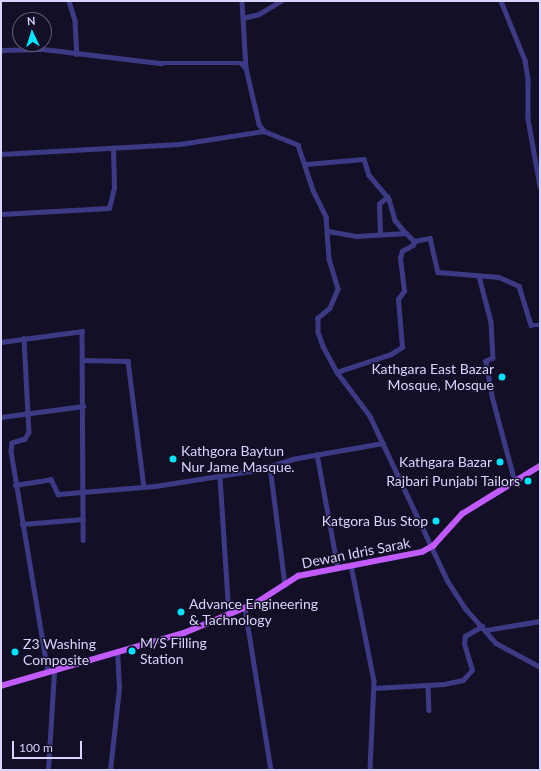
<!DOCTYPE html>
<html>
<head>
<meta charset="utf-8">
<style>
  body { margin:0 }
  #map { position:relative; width:541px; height:771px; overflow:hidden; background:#130f26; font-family:Lato,sans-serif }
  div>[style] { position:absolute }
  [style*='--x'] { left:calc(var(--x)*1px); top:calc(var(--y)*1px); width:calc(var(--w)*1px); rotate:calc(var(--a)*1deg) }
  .minor>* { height:4.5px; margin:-2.25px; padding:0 2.25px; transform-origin:2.25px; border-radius:2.25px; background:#3d3a85 }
  .major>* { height:5.5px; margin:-2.75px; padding:0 2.75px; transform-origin:2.75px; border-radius:2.75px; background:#c25bff }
  .dots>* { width:11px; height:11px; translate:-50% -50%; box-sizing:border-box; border:2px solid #130f26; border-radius:50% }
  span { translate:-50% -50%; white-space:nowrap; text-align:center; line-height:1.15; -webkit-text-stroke:3px #130f26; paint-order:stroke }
  .poi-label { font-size:14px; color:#d9d4ff }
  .right { translate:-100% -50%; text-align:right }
  .left { translate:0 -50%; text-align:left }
  .street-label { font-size:14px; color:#d9d4ff }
  .frame { position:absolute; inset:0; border:2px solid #d9d4ff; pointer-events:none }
  .north { position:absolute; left:12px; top:12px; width:40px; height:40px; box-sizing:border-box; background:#130f26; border:1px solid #625e7d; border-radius:50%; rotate:356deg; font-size:11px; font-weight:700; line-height:16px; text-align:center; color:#d9d4ff }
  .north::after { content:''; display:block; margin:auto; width:14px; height:18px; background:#00e5ff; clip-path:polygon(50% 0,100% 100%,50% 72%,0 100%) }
  .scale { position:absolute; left:12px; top:741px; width:70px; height:18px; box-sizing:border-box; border:2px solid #d9d4ff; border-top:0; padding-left:5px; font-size:12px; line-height:14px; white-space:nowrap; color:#d9d4ff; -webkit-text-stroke:3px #130f26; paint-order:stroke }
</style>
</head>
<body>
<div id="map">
  <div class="minor">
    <div style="--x:69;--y:1;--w:21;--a:73"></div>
    <div style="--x:75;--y:21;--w:33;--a:87"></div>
    <div style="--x:242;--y:1;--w:67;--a:86.6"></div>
    <div style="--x:246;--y:68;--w:57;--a:76.9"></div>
    <div style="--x:259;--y:124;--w:9;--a:54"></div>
    <div style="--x:264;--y:131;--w:37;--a:22"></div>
    <div style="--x:298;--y:145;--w:47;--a:71.6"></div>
    <div style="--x:313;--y:190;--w:30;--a:64"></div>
    <div style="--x:326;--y:217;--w:42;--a:85.9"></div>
    <div style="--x:329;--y:259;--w:31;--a:73"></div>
    <div style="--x:338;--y:289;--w:21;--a:113"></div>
    <div style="--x:330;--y:308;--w:16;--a:140"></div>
    <div style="--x:318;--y:318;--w:14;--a:90"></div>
    <div style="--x:318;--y:332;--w:15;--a:70"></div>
    <div style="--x:323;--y:346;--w:30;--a:62"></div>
    <div style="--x:337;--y:372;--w:55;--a:53.1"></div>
    <div style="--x:370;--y:416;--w:181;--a:64.8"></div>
    <div style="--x:447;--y:580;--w:35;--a:57"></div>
    <div style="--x:466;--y:609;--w:45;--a:48.6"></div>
    <div style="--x:496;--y:643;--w:50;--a:28.6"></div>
    <div style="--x:501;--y:1;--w:64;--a:67.9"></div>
    <div style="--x:525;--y:60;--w:20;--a:81"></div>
    <div style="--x:528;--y:80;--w:39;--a:90"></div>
    <div style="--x:528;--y:119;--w:68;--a:79.8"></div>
    <div style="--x:243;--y:18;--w:16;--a:-14"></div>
    <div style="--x:259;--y:14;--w:26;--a:-31"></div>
    <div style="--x:1;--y:50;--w:42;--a:-1.4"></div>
    <div style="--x:43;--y:49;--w:119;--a:6.8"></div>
    <div style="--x:161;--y:63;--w:80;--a:0"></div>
    <div style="--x:241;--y:63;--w:7;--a:45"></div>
    <div style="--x:1;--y:154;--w:179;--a:-3.2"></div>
    <div style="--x:180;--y:144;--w:85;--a:-8.8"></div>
    <div style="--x:306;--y:164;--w:58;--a:-4.9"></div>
    <div style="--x:364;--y:159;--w:17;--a:73"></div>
    <div style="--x:369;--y:175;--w:31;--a:50"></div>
    <div style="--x:389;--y:199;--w:22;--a:74"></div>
    <div style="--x:395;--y:220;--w:13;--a:51"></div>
    <div style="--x:403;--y:230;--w:16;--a:45"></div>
    <div style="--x:414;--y:241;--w:16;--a:-11"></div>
    <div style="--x:430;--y:238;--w:35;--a:77"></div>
    <div style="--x:438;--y:272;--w:61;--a:4.7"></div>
    <div style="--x:499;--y:277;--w:22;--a:24"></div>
    <div style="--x:519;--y:286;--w:41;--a:72.9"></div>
    <div style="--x:531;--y:325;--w:9;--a:0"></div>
    <div style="--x:1;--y:214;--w:108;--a:-3.2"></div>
    <div style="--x:109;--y:208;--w:21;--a:-76"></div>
    <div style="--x:114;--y:188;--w:40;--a:-91.4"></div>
    <div style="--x:328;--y:231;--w:29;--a:10"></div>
    <div style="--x:357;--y:236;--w:49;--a:-3.5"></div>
    <div style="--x:380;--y:234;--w:30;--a:-92"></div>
    <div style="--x:379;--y:204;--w:11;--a:-41"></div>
    <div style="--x:479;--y:276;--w:48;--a:75.4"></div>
    <div style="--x:491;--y:322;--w:36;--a:87"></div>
    <div style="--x:493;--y:358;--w:8;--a:157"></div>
    <div style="--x:486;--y:361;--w:36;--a:80"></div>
    <div style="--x:492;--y:396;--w:89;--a:75"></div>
    <div style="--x:24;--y:338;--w:94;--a:87"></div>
    <div style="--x:29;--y:432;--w:8;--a:120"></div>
    <div style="--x:25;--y:439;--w:14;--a:163"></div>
    <div style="--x:12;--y:443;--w:8;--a:97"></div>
    <div style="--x:11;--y:451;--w:224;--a:80.5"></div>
    <div style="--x:1;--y:342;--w:82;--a:-7.7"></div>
    <div style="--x:82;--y:331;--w:209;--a:89.7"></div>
    <div style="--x:82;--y:360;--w:46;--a:1.2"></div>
    <div style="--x:128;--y:361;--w:127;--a:82.8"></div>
    <div style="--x:337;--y:372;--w:57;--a:-18.4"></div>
    <div style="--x:391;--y:354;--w:13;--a:-32"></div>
    <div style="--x:402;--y:347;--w:48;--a:-94.8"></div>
    <div style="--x:398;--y:299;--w:10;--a:-53"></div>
    <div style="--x:404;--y:291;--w:33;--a:-97"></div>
    <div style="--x:400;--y:258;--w:7;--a:-74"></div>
    <div style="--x:402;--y:251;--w:13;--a:-29"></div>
    <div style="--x:413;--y:245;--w:4;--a:-76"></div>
    <div style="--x:1;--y:417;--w:83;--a:-7.6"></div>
    <div style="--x:317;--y:454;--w:116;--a:79.6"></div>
    <div style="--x:270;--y:466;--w:120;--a:82.8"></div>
    <div style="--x:220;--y:477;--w:138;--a:86.3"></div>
    <div style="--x:15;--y:485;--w:36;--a:-9"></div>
    <div style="--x:51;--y:479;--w:17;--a:65"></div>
    <div style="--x:58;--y:494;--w:97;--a:-4.7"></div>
    <div style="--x:155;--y:486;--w:103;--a:-8.9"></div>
    <div style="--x:257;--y:470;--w:37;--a:-17"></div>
    <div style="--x:292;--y:459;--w:92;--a:-10"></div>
    <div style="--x:22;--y:524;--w:61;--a:-4.7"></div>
    <div style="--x:351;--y:565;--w:118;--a:78.8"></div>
    <div style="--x:374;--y:681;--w:89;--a:92.6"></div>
    <div style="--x:245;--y:608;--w:164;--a:80.9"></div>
    <div style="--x:486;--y:630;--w:55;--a:-9.5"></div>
    <div style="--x:428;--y:685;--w:25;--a:88"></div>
    <div style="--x:374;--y:688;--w:70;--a:-3.3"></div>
    <div style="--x:444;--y:684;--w:19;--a:-12"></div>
    <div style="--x:463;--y:680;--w:13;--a:-48"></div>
    <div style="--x:472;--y:670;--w:27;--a:-107"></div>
    <div style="--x:464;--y:644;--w:8;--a:-83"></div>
    <div style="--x:465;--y:636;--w:20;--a:-30"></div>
    <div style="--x:48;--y:770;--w:99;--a:-86.5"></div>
    <div style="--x:110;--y:770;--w:82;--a:-83.7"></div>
    <div style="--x:119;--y:688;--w:36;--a:-93"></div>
  </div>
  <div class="major">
    <div style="--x:1;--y:686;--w:191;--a:-16.2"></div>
    <div style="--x:184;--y:633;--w:78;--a:-22.6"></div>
    <div style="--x:256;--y:603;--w:50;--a:-32.7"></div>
    <div style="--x:298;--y:576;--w:126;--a:-11"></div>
    <div style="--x:422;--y:552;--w:13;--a:-29"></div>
    <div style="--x:433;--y:546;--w:43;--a:-47.8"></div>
    <div style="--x:462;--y:514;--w:92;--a:-31.6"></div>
  </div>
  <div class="dots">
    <div style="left:502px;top:377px;background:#00e5ff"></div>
    <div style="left:173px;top:459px;background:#00e5ff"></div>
    <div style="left:500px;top:462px;background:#00e5ff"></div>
    <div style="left:528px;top:481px;background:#00e5ff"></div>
    <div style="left:436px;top:521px;background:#00e5ff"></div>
    <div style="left:181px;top:612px;background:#00e5ff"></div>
    <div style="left:132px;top:651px;background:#00e5ff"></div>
    <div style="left:15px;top:652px;background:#00e5ff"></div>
  </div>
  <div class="poi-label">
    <span class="right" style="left:494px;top:377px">Kathgara East Bazar<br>Mosque, Mosque</span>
    <span class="left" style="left:181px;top:459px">Kathgora Baytun<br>Nur Jame Masque.</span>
    <span class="right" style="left:492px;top:462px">Kathgara Bazar</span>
    <span class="right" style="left:520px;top:481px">Rajbari Punjabi Tailors</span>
    <span class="right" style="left:428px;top:521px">Katgora Bus Stop</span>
    <span class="left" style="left:189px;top:612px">Advance Engineering<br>&amp; Tachnology</span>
    <span class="left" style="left:140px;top:651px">M/S Filling<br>Station</span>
    <span class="left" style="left:23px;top:652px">Z3 Washing<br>Composite</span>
  </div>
  <div class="street-label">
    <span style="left:356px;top:553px;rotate:-11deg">Dewan Idris Sarak</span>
  </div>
  <div class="frame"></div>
  <div class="north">N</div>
  <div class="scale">100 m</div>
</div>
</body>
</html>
